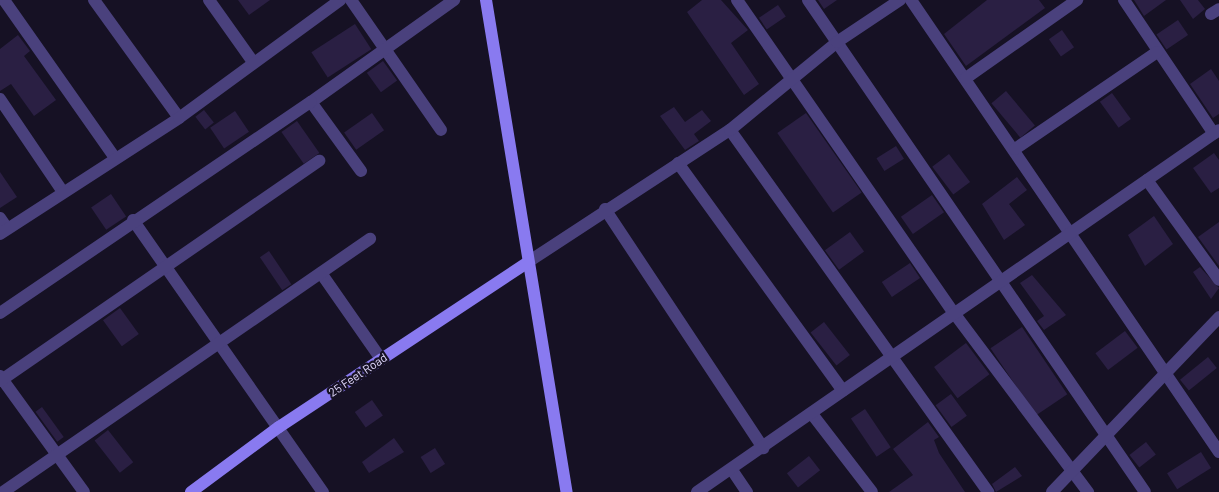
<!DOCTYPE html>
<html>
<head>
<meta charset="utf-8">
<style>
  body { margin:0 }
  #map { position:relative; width:1219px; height:492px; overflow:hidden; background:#161124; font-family:Barlow,sans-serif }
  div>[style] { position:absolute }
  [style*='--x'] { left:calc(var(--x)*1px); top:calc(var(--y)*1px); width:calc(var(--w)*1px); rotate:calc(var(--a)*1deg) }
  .building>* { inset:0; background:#2a1f43; transform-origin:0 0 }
  .street>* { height:12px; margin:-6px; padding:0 6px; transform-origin:6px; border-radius:6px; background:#4a417d }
  .secondary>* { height:12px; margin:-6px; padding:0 6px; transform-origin:6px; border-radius:6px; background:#897af0 }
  span { translate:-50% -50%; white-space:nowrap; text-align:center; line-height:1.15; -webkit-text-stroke:4.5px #161124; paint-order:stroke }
  .street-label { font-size:12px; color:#e0d8fb }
</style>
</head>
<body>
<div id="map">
  <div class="building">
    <div style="clip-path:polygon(238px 0,270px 0,249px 15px)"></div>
    <div style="clip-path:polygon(702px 0,721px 0,748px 30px,731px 43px,759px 84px,744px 95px,687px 12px)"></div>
    <div style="clip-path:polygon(818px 0,837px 0,824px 9px)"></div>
    <div style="clip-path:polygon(987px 0,1039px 0,1045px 8px,966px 66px,944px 34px)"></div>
    <div style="clip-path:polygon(1134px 0,1166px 0,1144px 16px)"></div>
    <div style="clip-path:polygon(1180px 0,1198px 0,1205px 9px,1193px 19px)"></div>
    <div style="left:778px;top:5px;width:14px;height:23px;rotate:56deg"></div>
    <div style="left:1178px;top:20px;width:18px;height:26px;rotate:56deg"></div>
    <div style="left:355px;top:24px;width:30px;height:52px;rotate:57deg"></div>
    <div style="left:1062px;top:30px;width:21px;height:16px;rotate:55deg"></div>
    <div style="clip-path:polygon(18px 35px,30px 51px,24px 56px,56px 100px,34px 116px,11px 84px,0 91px,0 49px)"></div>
    <div style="left:383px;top:61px;width:24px;height:20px;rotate:54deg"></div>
    <div style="clip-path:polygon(1211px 69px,1219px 81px,1219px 114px,1213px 118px,1190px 84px)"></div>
    <div style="left:1006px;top:91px;width:45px;height:19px;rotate:50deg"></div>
    <div style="left:1112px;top:93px;width:32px;height:15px;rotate:54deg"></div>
    <div style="clip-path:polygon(674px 107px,685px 122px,702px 110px,711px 121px,694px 134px,699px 141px,685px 150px,660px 116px)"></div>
    <div style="left:204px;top:110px;width:16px;height:11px;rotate:52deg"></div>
    <div style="left:235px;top:111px;width:25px;height:30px;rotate:56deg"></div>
    <div style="left:372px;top:113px;width:21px;height:34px;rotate:55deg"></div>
    <div style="left:806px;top:113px;width:97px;height:35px;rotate:55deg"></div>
    <div style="left:297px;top:121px;width:39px;height:19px;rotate:55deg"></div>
    <div style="left:896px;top:146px;width:15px;height:23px;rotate:58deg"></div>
    <div style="clip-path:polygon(1214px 153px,1219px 160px,1219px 188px,1211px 193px,1193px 168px)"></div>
    <div style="left:949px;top:154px;width:35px;height:21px;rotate:53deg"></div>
    <div style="clip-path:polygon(0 172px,17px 197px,0 208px)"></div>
    <div style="clip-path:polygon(1017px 177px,1027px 190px,1009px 204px,1025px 225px,1004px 240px,982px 204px)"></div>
    <div style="left:111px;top:194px;width:27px;height:24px;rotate:56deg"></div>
    <div style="left:932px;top:195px;width:21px;height:38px;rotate:55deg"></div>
    <div style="clip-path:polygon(1154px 216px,1173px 244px,1145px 266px,1128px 235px)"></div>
    <div style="clip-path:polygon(1219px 222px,1219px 266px,1198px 237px)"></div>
    <div style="left:850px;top:232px;width:24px;height:31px;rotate:54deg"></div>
    <div style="left:269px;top:251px;width:40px;height:11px;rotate:56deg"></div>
    <div style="left:910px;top:263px;width:18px;height:34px;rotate:56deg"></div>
    <div style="clip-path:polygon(1200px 267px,1219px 288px,1211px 299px,1193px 272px)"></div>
    <div style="clip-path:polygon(1032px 275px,1066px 315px,1044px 330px,1037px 321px,1044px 316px,1020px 283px)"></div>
    <div style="left:120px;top:308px;width:32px;height:21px;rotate:54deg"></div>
    <div style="left:824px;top:322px;width:42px;height:17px;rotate:52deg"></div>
    <div style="left:1022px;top:327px;width:81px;height:38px;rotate:56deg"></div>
    <div style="left:1125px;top:331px;width:21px;height:37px;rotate:53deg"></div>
    <div style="left:966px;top:343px;width:39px;height:40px;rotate:53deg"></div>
    <div style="left:1208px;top:357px;width:14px;height:36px;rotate:51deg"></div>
    <div style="left:951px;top:394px;width:27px;height:19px;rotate:54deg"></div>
    <div style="left:372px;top:400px;width:19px;height:21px;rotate:55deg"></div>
    <div style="left:42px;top:407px;width:37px;height:8px;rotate:54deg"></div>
    <div style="left:865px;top:409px;width:46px;height:17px;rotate:56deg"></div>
    <div style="clip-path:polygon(928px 422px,939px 437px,934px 440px,939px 453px,965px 492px,889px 492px,913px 475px,893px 449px)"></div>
    <div style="left:108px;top:430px;width:41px;height:17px;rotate:52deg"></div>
    <div style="clip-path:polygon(394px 438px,404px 452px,369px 473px,362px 462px)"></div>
    <div style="left:1146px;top:442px;width:16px;height:21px;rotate:52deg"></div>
    <div style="left:435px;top:448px;width:19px;height:17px;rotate:58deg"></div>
    <div style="left:1201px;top:452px;width:19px;height:40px;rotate:58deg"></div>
    <div style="left:809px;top:456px;width:18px;height:28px;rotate:52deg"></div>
    <div style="clip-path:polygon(1015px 467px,1022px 476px,996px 492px,992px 484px)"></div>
  </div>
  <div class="street">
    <div style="--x:4;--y:0;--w:193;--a:54.9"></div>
    <div style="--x:94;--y:0;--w:145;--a:54.2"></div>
    <div style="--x:209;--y:0;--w:76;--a:54.6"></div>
    <div style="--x:351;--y:0;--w:158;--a:55.3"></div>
    <div style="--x:737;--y:0;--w:381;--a:55.3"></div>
    <div style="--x:954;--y:313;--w:224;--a:53.2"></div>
    <div style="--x:808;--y:0;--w:596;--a:55.59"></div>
    <div style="--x:911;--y:0;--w:547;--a:55.73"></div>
    <div style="--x:1124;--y:0;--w:161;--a:56.1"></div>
    <div style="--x:1211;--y:14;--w:9;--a:-32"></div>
    <div style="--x:966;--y:78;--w:136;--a:-35.1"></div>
    <div style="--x:0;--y:99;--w:112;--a:55.9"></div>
    <div style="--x:730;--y:130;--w:445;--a:54.5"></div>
    <div style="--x:1015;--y:149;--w:172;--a:-34.3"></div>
    <div style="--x:678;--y:163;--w:281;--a:54.1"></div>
    <div style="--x:361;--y:171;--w:85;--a:-125.9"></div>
    <div style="--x:311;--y:102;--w:176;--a:-35.5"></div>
    <div style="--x:1147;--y:180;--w:123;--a:54.2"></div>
    <div style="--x:605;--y:209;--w:287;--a:56.5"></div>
    <div style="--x:0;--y:218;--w:12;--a:55"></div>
    <div style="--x:133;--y:220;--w:332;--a:55.1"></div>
    <div style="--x:0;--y:234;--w:213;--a:-32.9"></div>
    <div style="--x:179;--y:118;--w:200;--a:-36.2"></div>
    <div style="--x:528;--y:262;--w:241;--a:-33.2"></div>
    <div style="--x:730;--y:130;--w:139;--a:-39.4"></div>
    <div style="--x:837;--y:42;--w:76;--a:-33.7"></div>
    <div style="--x:321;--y:273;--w:105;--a:55.1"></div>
    <div style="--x:0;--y:313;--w:376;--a:-34.2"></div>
    <div style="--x:0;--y:376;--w:143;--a:54.1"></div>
    <div style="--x:0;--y:381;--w:388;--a:-34.6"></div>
    <div style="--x:812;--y:414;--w:98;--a:52.4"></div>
    <div style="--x:732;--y:470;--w:27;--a:56"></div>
    <div style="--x:3;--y:492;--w:446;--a:-34.6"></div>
    <div style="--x:697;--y:492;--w:635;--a:-34.74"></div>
    <div style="--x:1052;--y:492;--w:242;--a:-46.3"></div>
  </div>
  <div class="secondary">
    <div style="--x:486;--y:0;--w:499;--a:80.7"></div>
    <div style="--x:191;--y:492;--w:109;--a:-36.5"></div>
    <div style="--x:279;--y:427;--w:299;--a:-33.5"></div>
  </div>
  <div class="street-label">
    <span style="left:358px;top:375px;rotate:-34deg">25 Feet Road</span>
  </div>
</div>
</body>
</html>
